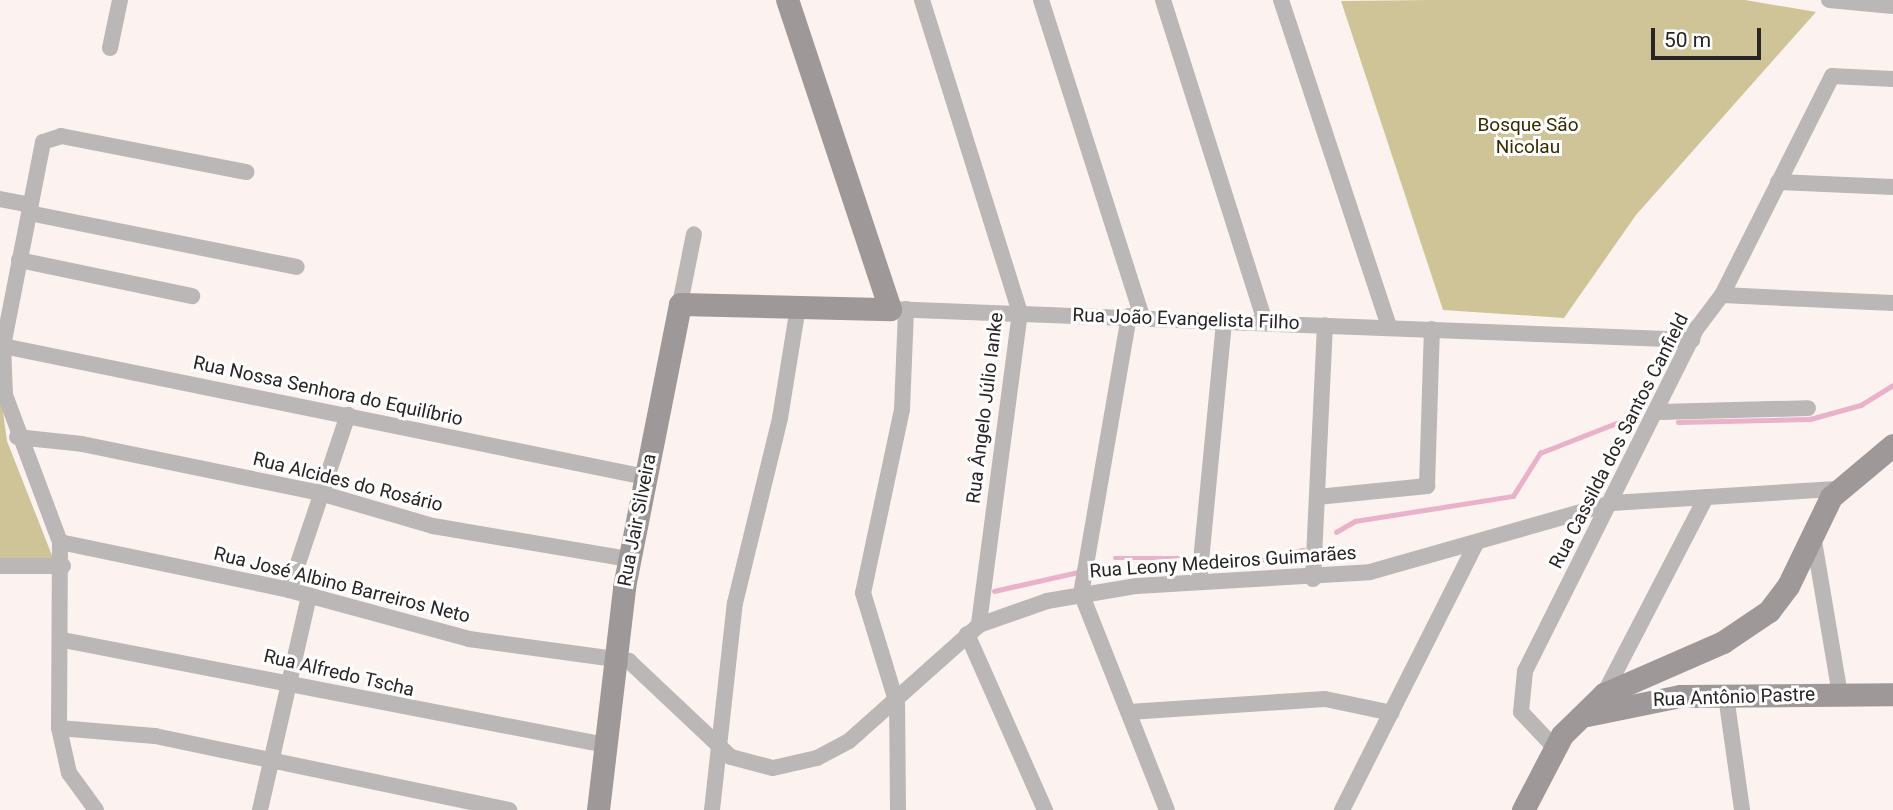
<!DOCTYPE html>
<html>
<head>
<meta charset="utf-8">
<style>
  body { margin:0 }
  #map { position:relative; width:1893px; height:810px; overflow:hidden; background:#fcf3f0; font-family:Roboto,sans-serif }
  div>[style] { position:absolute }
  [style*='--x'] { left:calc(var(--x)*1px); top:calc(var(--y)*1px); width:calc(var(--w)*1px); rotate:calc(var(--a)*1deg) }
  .green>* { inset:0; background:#cfc497 }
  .stream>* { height:4.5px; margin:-2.25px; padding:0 2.25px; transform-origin:2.25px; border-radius:2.25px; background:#eab1ca }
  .street>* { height:16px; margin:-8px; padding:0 8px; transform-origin:8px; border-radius:8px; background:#bbb7b7 }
  .secondary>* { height:23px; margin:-11.5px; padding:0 11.5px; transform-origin:11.5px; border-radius:11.5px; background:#9e9898 }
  span { translate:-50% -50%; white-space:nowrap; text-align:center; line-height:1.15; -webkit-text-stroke:6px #fff; paint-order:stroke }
  .park-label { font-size:19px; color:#352b00 }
  .street-label { font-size:19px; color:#282524 }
  .scale { position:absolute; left:1651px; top:28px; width:110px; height:32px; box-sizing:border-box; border:4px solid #282524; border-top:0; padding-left:9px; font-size:21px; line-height:24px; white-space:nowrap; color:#282524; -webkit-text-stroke:5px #fff; paint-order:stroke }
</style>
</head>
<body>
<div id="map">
  <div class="green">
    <div style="clip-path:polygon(1431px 0,1745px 0,1816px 12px,1636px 215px,1564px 318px,1443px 310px,1341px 1px)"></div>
    <div style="clip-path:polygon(0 390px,7px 441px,53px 558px,0 558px)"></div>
  </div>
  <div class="stream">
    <div style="--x:1678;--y:422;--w:132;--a:-1.3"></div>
    <div style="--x:1810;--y:419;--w:53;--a:-15.4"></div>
    <div style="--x:1861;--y:405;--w:38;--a:-32"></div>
    <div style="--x:1336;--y:532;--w:22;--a:-30"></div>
    <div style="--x:1355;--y:521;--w:160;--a:-9"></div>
    <div style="--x:1513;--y:496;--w:51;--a:-57.9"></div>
    <div style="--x:1540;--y:453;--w:99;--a:-21.4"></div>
    <div style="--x:1115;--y:558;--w:72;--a:0"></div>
    <div style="--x:1220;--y:561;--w:18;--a:13"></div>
    <div style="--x:1238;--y:565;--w:67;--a:-13"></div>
    <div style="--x:994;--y:591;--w:86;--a:-12.7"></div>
  </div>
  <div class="street">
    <div style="--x:922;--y:0;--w:327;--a:72.6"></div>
    <div style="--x:1020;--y:312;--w:316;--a:97.5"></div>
    <div style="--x:1041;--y:0;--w:333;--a:72.3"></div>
    <div style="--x:1163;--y:0;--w:338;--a:72.4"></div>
    <div style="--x:1281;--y:0;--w:344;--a:71.7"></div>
    <div style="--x:1829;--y:0;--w:64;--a:5.4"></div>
    <div style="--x:110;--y:48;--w:49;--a:-78.2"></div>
    <div style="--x:1778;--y:182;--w:115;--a:2.5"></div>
    <div style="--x:0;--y:199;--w:31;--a:11"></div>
    <div style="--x:29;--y:213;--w:273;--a:11.4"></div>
    <div style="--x:19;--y:260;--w:177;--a:11.8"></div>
    <div style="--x:1722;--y:295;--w:171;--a:2.7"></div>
    <div style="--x:680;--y:304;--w:71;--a:-78.7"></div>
    <div style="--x:890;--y:309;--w:803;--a:2.21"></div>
    <div style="--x:1129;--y:316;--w:281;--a:99.8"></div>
    <div style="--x:1081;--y:593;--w:233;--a:68.4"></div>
    <div style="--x:3;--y:346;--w:655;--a:11.53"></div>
    <div style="--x:1660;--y:412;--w:148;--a:-1.5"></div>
    <div style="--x:17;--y:437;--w:65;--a:6.1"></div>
    <div style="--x:82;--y:444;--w:243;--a:11.6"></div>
    <div style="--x:320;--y:493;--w:118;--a:16.3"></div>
    <div style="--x:433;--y:526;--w:199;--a:9.6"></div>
    <div style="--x:1317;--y:497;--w:111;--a:-5.7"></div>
    <div style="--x:1427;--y:486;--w:157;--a:-88.2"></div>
    <div style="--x:1813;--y:535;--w:161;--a:80.4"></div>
    <div style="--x:60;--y:542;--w:234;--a:11.8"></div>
    <div style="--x:289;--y:590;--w:187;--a:15.2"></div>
    <div style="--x:469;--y:639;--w:162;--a:7.8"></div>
    <div style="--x:629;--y:661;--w:140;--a:43.3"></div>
    <div style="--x:731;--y:757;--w:43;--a:14.7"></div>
    <div style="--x:773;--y:768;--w:45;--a:-12.8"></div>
    <div style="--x:817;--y:758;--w:36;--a:-28"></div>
    <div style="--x:849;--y:741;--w:174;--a:-41.7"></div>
    <div style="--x:979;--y:625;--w:72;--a:-19.4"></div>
    <div style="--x:1047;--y:601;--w:91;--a:-9.5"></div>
    <div style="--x:1137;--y:586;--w:233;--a:-3.4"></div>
    <div style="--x:1370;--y:572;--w:252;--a:-15.9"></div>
    <div style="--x:1612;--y:503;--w:225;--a:-3.6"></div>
    <div style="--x:0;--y:566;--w:63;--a:0"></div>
    <div style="--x:1313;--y:579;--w:254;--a:-87.3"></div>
    <div style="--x:1199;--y:582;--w:263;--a:-84.5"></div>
    <div style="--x:289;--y:590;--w:185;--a:-71.4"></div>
    <div style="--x:967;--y:634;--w:193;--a:66.1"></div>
    <div style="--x:63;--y:640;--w:552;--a:10.96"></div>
    <div style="--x:1604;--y:694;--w:222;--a:-62.6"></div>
    <div style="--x:1726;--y:696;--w:115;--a:82"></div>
    <div style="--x:1129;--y:712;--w:196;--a:-3.8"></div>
    <div style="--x:1325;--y:699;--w:68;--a:11.8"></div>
    <div style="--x:59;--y:728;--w:96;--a:4.8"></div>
    <div style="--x:155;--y:736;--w:362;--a:11.8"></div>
    <div style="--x:1554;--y:747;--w:48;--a:-133.3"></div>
    <div style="--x:1521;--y:712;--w:41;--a:-84.4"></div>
    <div style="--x:1525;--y:671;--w:384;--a:-63.4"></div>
    <div style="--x:1697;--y:328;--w:41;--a:-52.9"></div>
    <div style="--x:1722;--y:295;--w:245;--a:-63.3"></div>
    <div style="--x:1832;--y:76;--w:61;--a:2.8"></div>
    <div style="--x:96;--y:810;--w:46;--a:-126.1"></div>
    <div style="--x:69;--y:773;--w:46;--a:-102.5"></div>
    <div style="--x:59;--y:728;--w:186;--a:-89.7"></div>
    <div style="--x:60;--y:542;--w:157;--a:-110.5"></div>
    <div style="--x:5;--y:395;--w:49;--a:-92.3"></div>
    <div style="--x:3;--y:346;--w:208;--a:-78.9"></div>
    <div style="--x:43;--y:142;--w:19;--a:-18"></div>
    <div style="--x:61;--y:136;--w:189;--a:11"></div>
    <div style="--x:260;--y:810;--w:220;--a:-77.1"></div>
    <div style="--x:712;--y:810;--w:208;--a:-83.7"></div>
    <div style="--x:735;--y:603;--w:190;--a:-76.3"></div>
    <div style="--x:780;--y:418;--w:112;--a:-80.8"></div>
    <div style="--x:898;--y:810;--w:106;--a:-90.5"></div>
    <div style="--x:897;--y:704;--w:116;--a:-107"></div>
    <div style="--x:863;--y:593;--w:187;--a:-78"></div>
    <div style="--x:902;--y:410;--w:101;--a:-87.7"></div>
    <div style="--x:1342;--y:810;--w:298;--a:-63.3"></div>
  </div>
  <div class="secondary">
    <div style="--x:1587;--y:715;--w:95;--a:-11.5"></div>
    <div style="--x:1680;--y:696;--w:213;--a:-0.5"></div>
    <div style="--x:598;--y:810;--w:225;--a:-83.3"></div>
    <div style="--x:624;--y:587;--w:288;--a:-78.8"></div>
    <div style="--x:680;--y:304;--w:210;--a:1.4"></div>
    <div style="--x:890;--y:309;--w:326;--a:-108.4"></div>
    <div style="--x:1523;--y:810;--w:85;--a:-62.5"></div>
    <div style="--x:1562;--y:735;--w:59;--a:-44.3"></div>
    <div style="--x:1604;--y:694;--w:130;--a:-23.6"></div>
    <div style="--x:1723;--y:642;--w:55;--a:-34"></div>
    <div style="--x:1769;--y:611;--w:31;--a:-53"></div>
    <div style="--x:1788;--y:586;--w:99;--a:-64.2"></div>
    <div style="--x:1831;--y:497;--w:81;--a:-40"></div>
  </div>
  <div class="park-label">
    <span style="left:1528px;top:136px">Bosque São<br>Nicolau</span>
  </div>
  <div class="street-label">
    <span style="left:1186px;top:319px;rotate:2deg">Rua João Evangelista Filho</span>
    <span style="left:328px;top:391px;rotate:12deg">Rua Nossa Senhora do Equilíbrio</span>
    <span style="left:985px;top:408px;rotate:-83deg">Rua Ângelo Júlio Ianke</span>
    <span style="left:1619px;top:441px;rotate:-63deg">Rua Cassilda dos Santos Canfield</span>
    <span style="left:348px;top:482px;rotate:14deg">Rua Alcides do Rosário</span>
    <span style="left:637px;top:520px;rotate:-79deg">Rua Jair Silveira</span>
    <span style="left:1223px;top:562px;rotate:-4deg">Rua Leony Medeiros Guimarães</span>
    <span style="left:342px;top:585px;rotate:14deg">Rua José Albino Barreiros Neto</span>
    <span style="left:339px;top:673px;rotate:13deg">Rua Alfredo Tscha</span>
    <span style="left:1734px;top:697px;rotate:-2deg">Rua Antônio Pastre</span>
  </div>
  <div class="scale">50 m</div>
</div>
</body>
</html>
